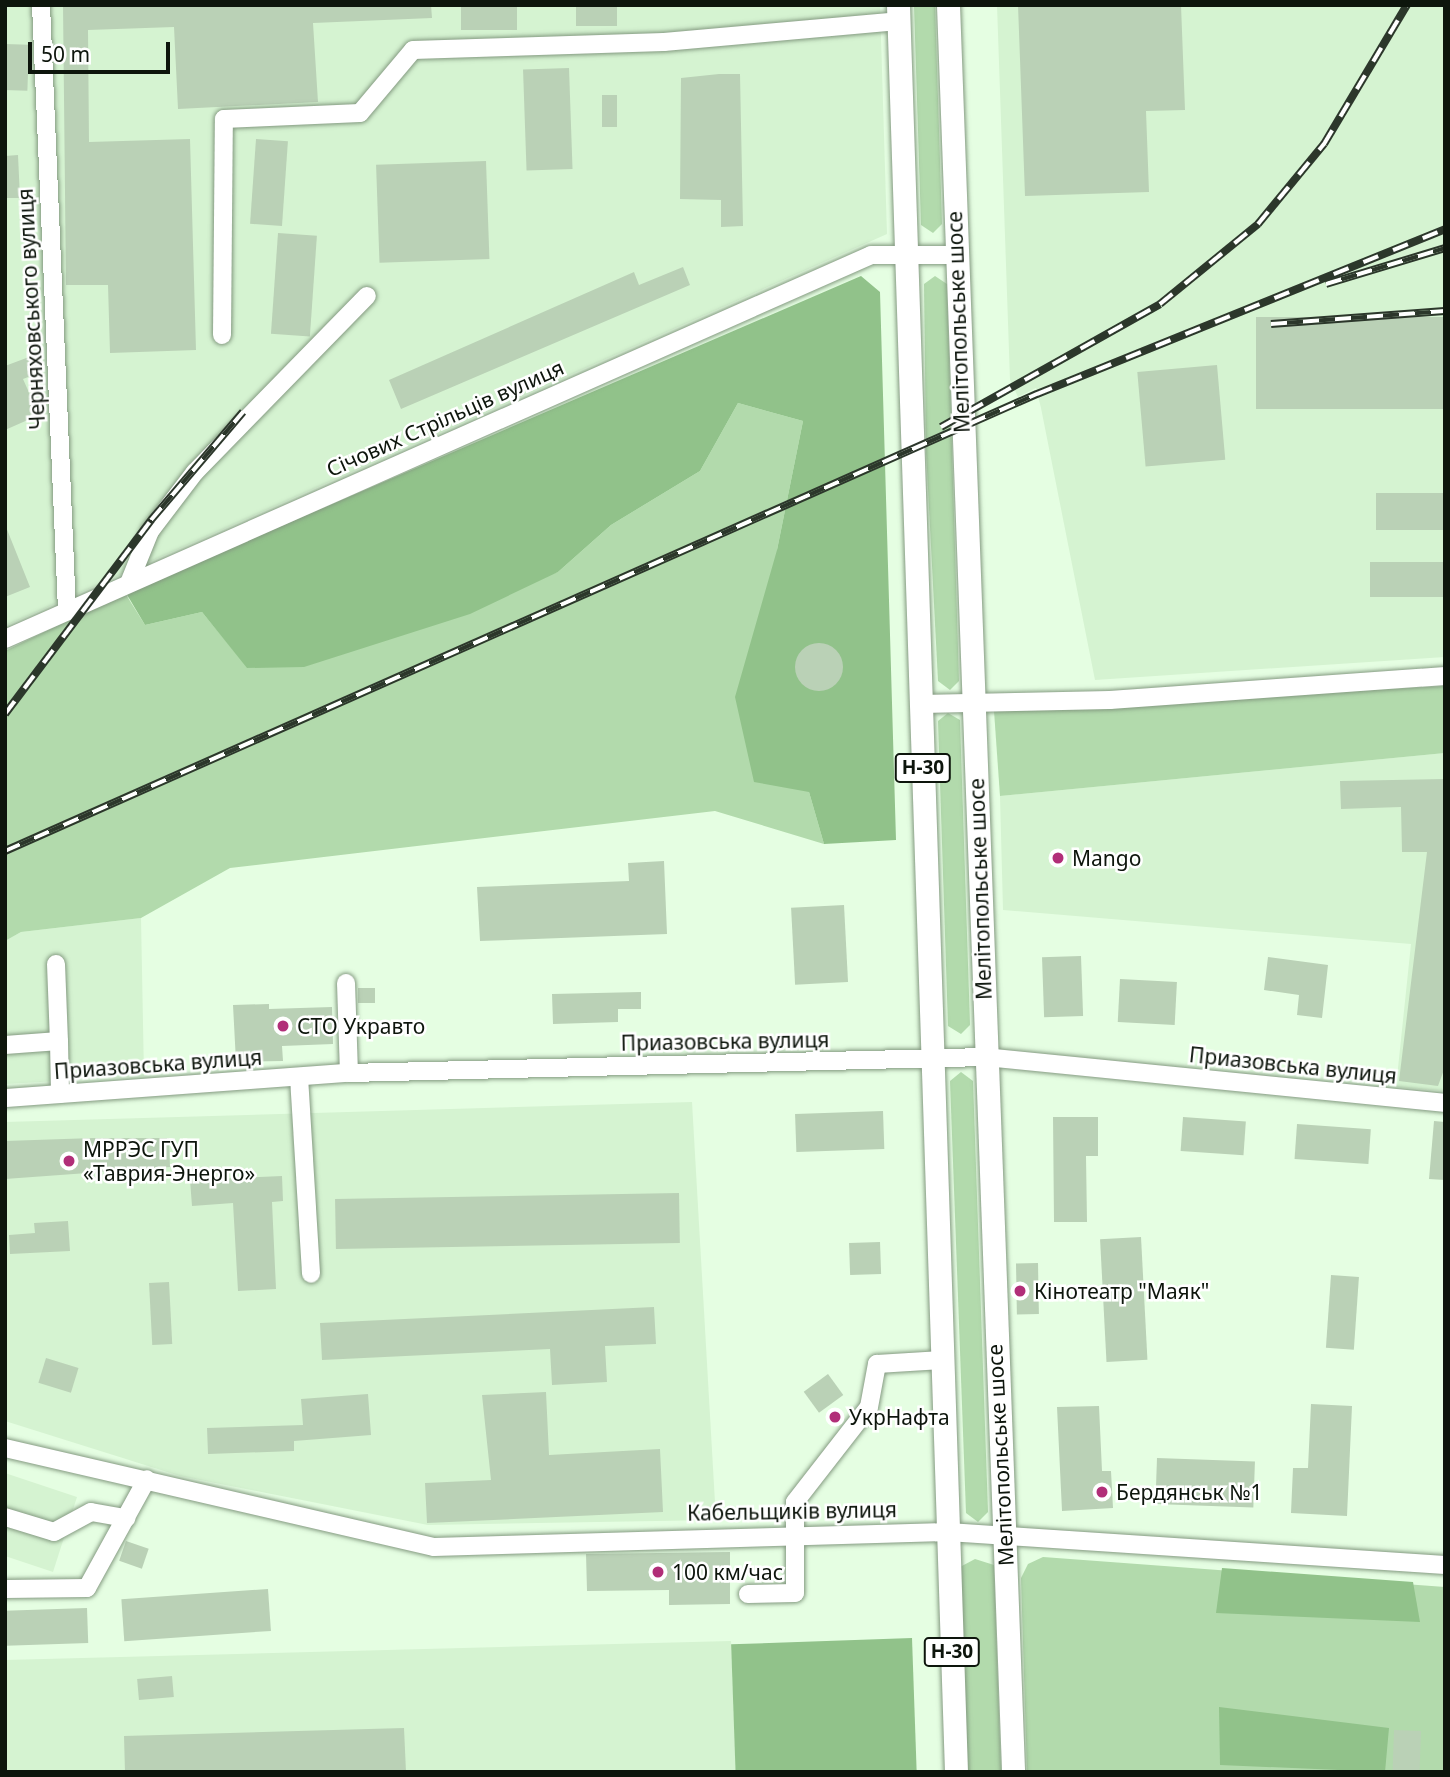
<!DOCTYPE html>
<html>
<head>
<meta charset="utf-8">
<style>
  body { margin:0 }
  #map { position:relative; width:1450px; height:1777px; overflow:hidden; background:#e5fee2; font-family:"Noto Sans",sans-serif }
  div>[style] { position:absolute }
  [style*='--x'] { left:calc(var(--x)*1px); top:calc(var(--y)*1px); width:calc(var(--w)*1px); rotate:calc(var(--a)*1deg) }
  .built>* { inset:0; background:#d5f3d1 }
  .green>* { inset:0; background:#b2daac }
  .forest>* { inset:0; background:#91c28a; transform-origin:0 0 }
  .building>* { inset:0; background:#bad1b6; transform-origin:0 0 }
  .round { border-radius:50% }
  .roads { filter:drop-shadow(0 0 2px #849a81) drop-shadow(0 0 2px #849a81) }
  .minor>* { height:18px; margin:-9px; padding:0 9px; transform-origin:9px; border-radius:9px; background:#fff }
  .major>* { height:23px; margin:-11.5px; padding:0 11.5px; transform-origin:11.5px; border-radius:11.5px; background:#fff }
  .rail>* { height:8px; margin-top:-4px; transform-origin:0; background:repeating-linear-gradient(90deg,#fff 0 16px,#2c372b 0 32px); box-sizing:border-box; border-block:2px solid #2c372b }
  .dots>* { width:19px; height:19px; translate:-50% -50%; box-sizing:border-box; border:4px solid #fff; border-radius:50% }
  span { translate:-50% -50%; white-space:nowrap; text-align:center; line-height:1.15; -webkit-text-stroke:5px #fff; paint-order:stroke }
  .shield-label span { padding:2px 5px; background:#fff; border:2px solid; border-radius:5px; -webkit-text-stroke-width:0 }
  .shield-label { font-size:19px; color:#0d150c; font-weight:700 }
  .street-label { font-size:21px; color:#0d150c }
  .poi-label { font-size:21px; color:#0d150c }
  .left { translate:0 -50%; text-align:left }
  .frame { position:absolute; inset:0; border:7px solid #0d150c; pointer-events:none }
  .scale { position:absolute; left:28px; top:42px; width:142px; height:32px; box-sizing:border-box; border:4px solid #0d150c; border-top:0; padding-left:9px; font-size:21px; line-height:24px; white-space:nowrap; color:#0d150c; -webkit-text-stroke:5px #fff; paint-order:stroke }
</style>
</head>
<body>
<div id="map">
  <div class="built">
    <div style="clip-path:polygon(5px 5px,880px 5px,887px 234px,5px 626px)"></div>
    <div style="clip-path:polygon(997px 5px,1445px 5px,1445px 657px,1095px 680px,1041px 408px,1036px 388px,1018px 397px,1010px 380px)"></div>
    <div style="clip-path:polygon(1445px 753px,1445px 1091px,1396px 1087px,1411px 944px,1003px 910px,1000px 796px)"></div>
    <div style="clip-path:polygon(141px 918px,144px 1076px,5px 1084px,5px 941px,21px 932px)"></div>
    <div style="clip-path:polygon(692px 1102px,716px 1520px,428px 1525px,180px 1476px,5px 1421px,5px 1122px)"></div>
    <div style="clip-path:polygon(5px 1473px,77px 1497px,53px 1572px,5px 1556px)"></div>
    <div style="clip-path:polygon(731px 1641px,736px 1772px,5px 1772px,5px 1660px)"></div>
  </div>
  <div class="green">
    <div style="clip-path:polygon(914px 5px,935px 5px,942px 224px,933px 233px,921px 225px)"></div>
    <div style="clip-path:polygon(935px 276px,947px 284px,959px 681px,950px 690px,938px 681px,926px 450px,924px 284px)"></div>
    <div style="clip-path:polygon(738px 403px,803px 421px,777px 550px,809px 792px,824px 844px,715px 811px,230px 868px,141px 918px,21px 932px,5px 941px,5px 651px,125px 593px,145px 625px,202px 612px,248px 668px,558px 572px,611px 525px,700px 471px)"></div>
    <div style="clip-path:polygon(1445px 686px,1445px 753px,1000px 796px,994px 711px)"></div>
    <div style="clip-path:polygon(948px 713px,960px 720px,970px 1025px,961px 1034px,948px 1026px,938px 721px)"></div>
    <div style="clip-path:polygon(961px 1072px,973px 1081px,988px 1512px,978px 1522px,966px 1513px,950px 1081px)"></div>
    <div style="clip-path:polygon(1043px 1557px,1445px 1587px,1445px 1772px,1027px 1772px,1021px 1578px,1028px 1564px)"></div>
    <div style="clip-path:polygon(975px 1559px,994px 1565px,1001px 1772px,968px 1772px,960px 1567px)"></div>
  </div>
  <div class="forest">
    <div style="clip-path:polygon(861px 276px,880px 292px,896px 840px,824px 844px,809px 792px,754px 782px,735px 697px,777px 550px,803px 421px,738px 403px,700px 471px,611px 525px,558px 572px,470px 614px,304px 667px,247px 668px,202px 612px,145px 625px,126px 593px)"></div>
    <div style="clip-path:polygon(1222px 1568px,1413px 1582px,1420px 1622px,1216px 1613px)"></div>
    <div style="left:912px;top:1638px;width:134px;height:181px;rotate:88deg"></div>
    <div style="clip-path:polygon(1219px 1707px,1389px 1728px,1385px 1772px,1220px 1765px)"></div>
  </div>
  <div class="building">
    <div style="clip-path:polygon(63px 5px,431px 5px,432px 18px,313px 23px,318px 102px,178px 109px,174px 27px,88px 30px,89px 142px,190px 139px,196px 350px,110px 353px,108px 285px,66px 285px)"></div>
    <div style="left:461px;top:5px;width:56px;height:25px"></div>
    <div style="left:576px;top:5px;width:41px;height:21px"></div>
    <div style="clip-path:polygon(1018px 5px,1181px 5px,1185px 110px,1146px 111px,1149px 192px,1025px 196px)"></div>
    <div style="left:5px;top:44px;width:24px;height:46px;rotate:2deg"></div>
    <div style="left:569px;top:68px;width:101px;height:46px;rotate:88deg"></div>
    <div style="clip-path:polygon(719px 74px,740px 74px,743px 226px,721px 227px,721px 200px,680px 199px,681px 78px)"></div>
    <div style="left:602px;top:95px;width:15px;height:32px"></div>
    <div style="left:256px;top:139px;width:32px;height:85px;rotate:4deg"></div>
    <div style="clip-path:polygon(18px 155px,20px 198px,5px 198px,5px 156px)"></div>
    <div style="left:486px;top:161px;width:98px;height:110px;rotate:88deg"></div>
    <div style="left:278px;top:233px;width:39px;height:101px;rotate:4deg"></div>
    <div style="clip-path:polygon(683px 267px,690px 285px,401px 409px,389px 380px,634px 272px,639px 285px)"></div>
    <div style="left:1445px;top:317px;width:92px;height:189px;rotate:90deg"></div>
    <div style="clip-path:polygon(29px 357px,36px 374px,23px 379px,39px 415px,5px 430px,5px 366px)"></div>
    <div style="left:1217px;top:365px;width:95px;height:80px;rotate:85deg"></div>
    <div style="left:1445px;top:493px;width:37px;height:69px;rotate:90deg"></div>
    <div style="clip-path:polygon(6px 527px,30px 587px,5px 597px,5px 528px)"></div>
    <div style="left:1445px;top:562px;width:35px;height:75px;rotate:90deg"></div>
    <div class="round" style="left:795px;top:643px;width:48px;height:48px"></div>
    <div style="clip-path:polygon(1445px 779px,1445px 1067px,1438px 1086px,1399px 1081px,1427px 852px,1402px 852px,1401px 807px,1341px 809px,1340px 781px)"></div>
    <div style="clip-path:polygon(664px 861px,667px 934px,480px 941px,477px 887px,629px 881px,628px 863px)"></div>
    <div style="left:844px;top:905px;width:77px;height:53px;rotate:87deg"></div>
    <div style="left:1081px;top:956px;width:60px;height:39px;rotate:88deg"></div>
    <div style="clip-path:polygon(1268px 957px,1328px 965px,1322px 1018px,1297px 1015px,1299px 995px,1264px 990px)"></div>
    <div style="left:1120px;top:979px;width:57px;height:43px;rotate:3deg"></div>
    <div style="left:358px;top:988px;width:17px;height:15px"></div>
    <div style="clip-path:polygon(641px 992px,641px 1009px,618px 1009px,618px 1022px,553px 1024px,552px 994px)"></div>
    <div style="clip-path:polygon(269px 1004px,269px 1009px,332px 1007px,333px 1044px,282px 1046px,283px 1061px,236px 1062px,233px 1005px)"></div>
    <div style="left:883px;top:1111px;width:38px;height:88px;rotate:88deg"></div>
    <div style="clip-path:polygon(1053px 1117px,1098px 1117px,1098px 1156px,1086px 1156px,1087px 1222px,1054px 1222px)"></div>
    <div style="left:1183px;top:1117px;width:63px;height:34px;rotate:4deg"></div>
    <div style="clip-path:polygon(1434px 1121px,1445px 1122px,1445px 1180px,1429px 1179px)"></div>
    <div style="left:1297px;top:1124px;width:74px;height:35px;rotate:4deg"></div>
    <div style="clip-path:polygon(94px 1138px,169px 1138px,170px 1167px,5px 1179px,5px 1141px)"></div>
    <div style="clip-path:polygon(282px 1176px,283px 1201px,272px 1202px,276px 1289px,238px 1291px,233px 1203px,192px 1206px,190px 1180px)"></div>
    <div style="left:679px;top:1193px;width:50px;height:344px;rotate:89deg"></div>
    <div style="clip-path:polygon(68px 1221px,70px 1251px,10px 1254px,9px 1235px,35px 1233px,34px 1223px)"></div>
    <div style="left:1141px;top:1237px;width:123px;height:41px;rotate:87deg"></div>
    <div style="left:880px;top:1242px;width:32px;height:31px;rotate:88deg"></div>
    <div style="left:1038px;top:1263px;width:51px;height:22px;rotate:89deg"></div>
    <div style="left:1331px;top:1275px;width:28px;height:73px;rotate:4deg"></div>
    <div style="left:169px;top:1282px;width:62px;height:20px;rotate:87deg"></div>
    <div style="clip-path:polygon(654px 1307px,656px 1344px,605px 1346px,607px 1382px,552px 1385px,550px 1349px,322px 1360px,320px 1323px)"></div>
    <div style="left:46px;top:1358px;width:34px;height:26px;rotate:17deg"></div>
    <div style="left:828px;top:1374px;width:26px;height:30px;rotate:54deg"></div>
    <div style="clip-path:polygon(546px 1392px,549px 1455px,660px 1449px,663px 1512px,427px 1523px,425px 1483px,491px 1480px,482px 1395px)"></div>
    <div style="clip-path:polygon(368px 1394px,371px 1435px,294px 1441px,294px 1451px,208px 1454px,207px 1428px,303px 1425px,301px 1399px)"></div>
    <div style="clip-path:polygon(1311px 1404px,1352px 1406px,1347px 1516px,1291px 1513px,1293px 1468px,1308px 1468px)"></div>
    <div style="clip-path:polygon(1099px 1406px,1102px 1471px,1111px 1471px,1113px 1508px,1062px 1511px,1057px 1407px)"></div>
    <div style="left:1157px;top:1458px;width:98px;height:46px;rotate:2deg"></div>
    <div style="left:126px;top:1541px;width:24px;height:21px;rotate:19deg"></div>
    <div style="clip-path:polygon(730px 1552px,730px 1604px,669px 1605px,669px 1590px,587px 1591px,586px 1554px)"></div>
    <div style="left:268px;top:1589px;width:42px;height:147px;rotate:86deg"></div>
    <div style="left:87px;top:1608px;width:35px;height:82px;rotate:88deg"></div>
    <div style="left:172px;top:1676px;width:21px;height:35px;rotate:85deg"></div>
    <div style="clip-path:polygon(404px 1728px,406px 1772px,125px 1772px,124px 1736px)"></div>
    <div style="left:1394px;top:1730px;width:27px;height:42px;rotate:2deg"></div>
  </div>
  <div class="roads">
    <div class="minor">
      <div style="--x:41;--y:5;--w:606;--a:87.54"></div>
      <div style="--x:222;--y:335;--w:216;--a:-89.5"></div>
      <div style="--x:224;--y:119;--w:136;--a:-2.5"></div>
      <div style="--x:360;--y:113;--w:82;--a:-49.9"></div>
      <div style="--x:413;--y:50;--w:251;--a:-1.8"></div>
      <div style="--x:664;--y:42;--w:235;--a:-5.1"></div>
      <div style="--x:129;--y:583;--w:56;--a:-68"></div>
      <div style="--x:150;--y:531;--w:74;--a:-52.7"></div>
      <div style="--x:195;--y:472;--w:246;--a:-45.7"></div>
      <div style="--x:5;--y:639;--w:947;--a:-23.91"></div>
      <div style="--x:871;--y:255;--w:84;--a:0"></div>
      <div style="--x:921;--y:704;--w:189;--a:-1.2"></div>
      <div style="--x:1110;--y:700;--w:336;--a:-4.1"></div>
      <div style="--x:56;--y:964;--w:77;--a:87.8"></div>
      <div style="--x:346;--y:983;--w:90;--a:88.1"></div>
      <div style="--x:5;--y:1045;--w:54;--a:-4.2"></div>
      <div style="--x:59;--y:1041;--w:53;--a:88.9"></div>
      <div style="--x:299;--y:1077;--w:197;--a:86.5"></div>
      <div style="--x:5;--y:1098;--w:345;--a:-4.2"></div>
      <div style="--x:349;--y:1073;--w:636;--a:-1.44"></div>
      <div style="--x:985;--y:1057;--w:462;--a:5.7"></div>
      <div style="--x:5;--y:1448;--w:440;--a:13"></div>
      <div style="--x:434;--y:1547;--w:514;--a:-1.67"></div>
      <div style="--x:948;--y:1532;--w:498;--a:3.8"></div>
      <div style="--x:5;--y:1517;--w:51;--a:17"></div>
      <div style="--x:54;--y:1532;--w:42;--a:-28.4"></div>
      <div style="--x:91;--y:1512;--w:36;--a:10"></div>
      <div style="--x:5;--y:1589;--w:82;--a:-0.7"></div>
      <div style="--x:87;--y:1588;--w:124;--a:-61.2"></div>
      <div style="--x:748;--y:1594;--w:47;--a:-1.2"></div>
      <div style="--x:795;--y:1593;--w:91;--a:-90"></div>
      <div style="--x:795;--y:1502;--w:120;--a:-52.1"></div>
      <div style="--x:869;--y:1407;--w:44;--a:-79.5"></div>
      <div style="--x:877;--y:1364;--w:65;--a:-3.5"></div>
    </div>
    <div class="major">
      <div style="--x:898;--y:5;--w:1768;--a:88.12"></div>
      <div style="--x:948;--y:5;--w:1768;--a:87.89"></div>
    </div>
  </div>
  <div class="rail">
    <div style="--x:1326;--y:284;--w:124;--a:-16.8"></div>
    <div style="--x:1271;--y:324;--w:174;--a:-4.3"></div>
    <div style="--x:941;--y:427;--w:251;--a:-29.3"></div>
    <div style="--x:1160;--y:304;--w:127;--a:-39.2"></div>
    <div style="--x:1258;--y:224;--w:104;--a:-50.5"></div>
    <div style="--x:1324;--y:144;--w:162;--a:-59.2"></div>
    <div style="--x:5;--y:714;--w:243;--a:-53"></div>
    <div style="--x:151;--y:520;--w:142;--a:-49.6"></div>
    <div style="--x:5;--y:851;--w:1129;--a:-23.89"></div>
    <div style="--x:1037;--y:394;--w:440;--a:-22"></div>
  </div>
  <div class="dots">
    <div style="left:1058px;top:858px;background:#b12e78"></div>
    <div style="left:283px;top:1026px;background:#b12e78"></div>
    <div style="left:69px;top:1161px;background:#b12e78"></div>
    <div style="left:1020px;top:1291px;background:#b12e78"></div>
    <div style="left:835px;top:1417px;background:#b12e78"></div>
    <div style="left:1102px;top:1492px;background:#b12e78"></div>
    <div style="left:658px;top:1572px;background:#b12e78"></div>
  </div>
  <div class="shield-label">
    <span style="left:923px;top:768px">Н-30</span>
    <span style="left:952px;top:1652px">Н-30</span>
  </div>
  <div class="street-label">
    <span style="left:31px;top:309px;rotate:-93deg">Черняховського вулиця</span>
    <span style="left:958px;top:322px;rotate:-92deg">Мелітопольське шосе</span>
    <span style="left:445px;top:418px;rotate:-24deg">Січових Стрільців вулиця</span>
    <span style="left:980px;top:889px;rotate:-92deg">Мелітопольське шосе</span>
    <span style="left:725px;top:1041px;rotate:-1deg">Приазовська вулиця</span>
    <span style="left:158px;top:1064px;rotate:-4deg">Приазовська вулиця</span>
    <span style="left:1293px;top:1065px;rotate:6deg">Приазовська вулиця</span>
    <span style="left:1000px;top:1455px;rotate:-93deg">Мелітопольське шосе</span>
    <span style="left:792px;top:1511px;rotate:-1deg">Кабельщиків вулиця</span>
  </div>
  <div class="poi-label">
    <span class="left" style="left:1072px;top:858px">Mango</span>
    <span class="left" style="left:297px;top:1026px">СТО Укравто</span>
    <span class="left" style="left:83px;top:1161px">МРРЭС ГУП<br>«Таврия-Энерго»</span>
    <span class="left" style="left:1034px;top:1291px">Кінотеатр "Маяк"</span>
    <span class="left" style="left:849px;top:1417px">УкрНафта</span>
    <span class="left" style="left:1116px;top:1492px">Бердянськ №1</span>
    <span class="left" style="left:672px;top:1572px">100 км/час</span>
  </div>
  <div class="frame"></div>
  <div class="scale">50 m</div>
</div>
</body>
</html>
